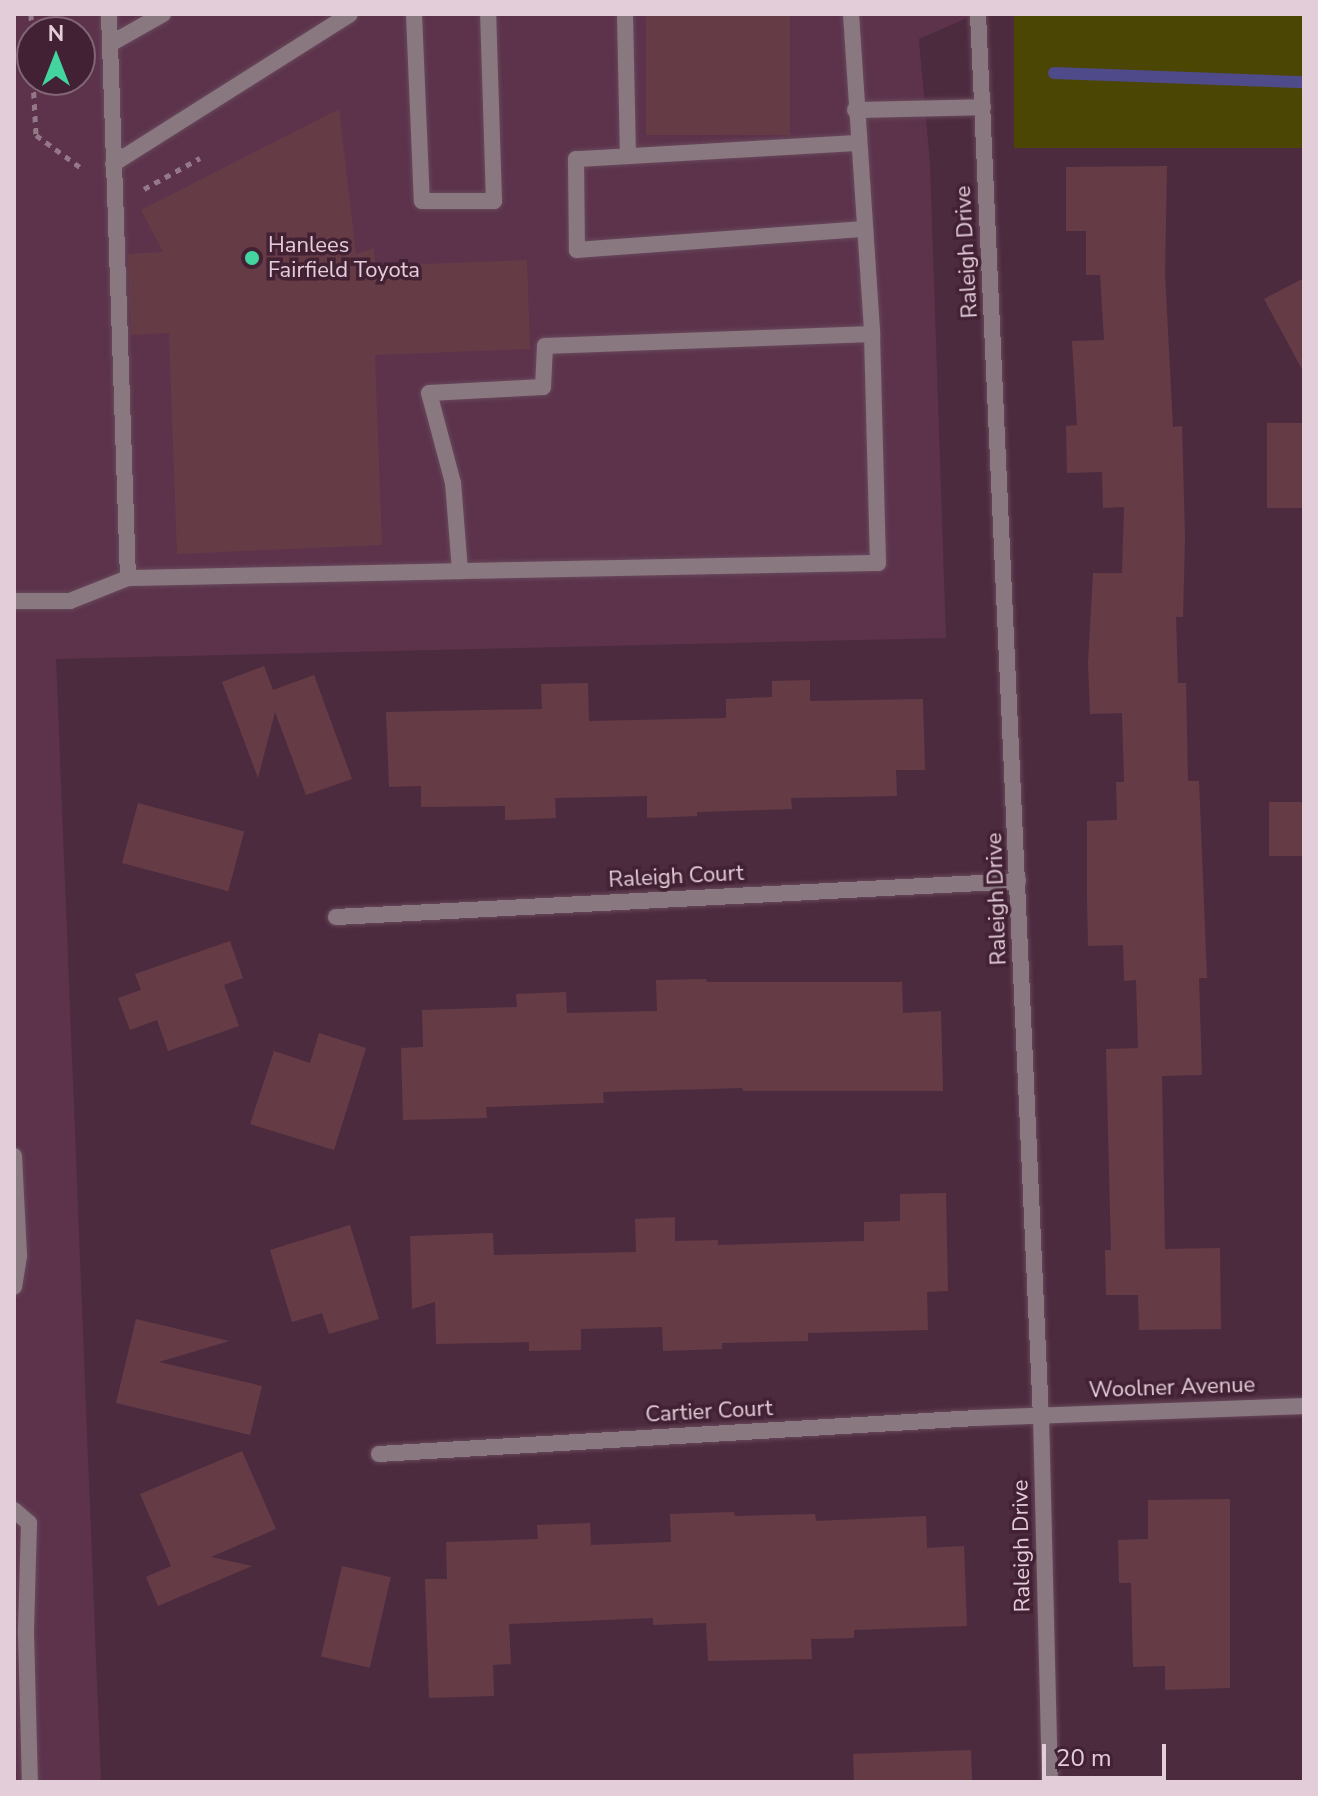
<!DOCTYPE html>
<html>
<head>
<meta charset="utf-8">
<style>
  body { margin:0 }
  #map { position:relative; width:1318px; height:1796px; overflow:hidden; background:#4d2b3f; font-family:"Nunito Sans",sans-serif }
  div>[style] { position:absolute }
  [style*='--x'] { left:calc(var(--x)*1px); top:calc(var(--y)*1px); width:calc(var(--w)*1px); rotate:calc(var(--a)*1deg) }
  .built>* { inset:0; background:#5c334b }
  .green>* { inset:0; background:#4b4604; transform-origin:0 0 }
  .stream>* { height:12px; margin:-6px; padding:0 6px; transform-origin:6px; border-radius:6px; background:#4f4a89 }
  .building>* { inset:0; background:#653c46; transform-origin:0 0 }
  .path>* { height:5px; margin-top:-2.5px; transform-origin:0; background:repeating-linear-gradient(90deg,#947888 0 6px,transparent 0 12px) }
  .roads { filter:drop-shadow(0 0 2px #68485b) drop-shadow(0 0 2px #68485b) }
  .service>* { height:16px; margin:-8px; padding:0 8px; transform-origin:8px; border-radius:8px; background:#8a7881 }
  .minor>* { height:16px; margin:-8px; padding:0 8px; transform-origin:8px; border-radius:8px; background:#8a7881 }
  .dots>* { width:22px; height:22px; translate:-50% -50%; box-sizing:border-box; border:4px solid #422134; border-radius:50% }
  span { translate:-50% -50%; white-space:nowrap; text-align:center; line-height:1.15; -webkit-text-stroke:7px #422134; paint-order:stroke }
  .poi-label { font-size:22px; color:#e3cdd9 }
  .left { translate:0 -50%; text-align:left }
  .street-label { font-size:22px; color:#e3cdd9 }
  .frame { position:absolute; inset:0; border:16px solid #e3cdd9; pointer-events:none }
  .north { position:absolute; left:16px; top:16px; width:80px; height:80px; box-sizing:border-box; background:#422134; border:2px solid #826676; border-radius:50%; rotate:0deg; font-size:22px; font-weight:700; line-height:32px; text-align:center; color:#e3cdd9 }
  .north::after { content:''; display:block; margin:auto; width:28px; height:36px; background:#43d4a0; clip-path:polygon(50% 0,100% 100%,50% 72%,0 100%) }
  .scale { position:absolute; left:1042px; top:1744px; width:124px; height:36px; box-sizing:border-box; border:4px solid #e3cdd9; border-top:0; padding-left:10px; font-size:24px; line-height:28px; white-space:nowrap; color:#e3cdd9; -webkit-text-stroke:6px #422134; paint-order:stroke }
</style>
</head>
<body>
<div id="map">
  <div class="built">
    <div style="clip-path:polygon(evenodd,14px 14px,976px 14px,919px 39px,930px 164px,946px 638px,56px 659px,101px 1782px,14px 1782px,14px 14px,32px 32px,80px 32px,80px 80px,32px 80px,32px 32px)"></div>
  </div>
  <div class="green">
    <div style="left:1014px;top:14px;width:290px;height:134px"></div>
  </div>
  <div class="stream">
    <div style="--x:1054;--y:73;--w:250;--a:2.1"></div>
  </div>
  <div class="building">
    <div style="left:646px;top:14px;width:144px;height:121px"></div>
    <div style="clip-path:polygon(339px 109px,356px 254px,374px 248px,375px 266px,527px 260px,530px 349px,375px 355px,382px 545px,177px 554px,169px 333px,131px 335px,128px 254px,163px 252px,141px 210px)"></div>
    <div style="clip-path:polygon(1167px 166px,1165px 274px,1173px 427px,1182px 426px,1185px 537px,1183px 617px,1176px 617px,1178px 683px,1186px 683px,1188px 781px,1199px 781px,1207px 978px,1199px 978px,1202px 1075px,1162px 1076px,1165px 1249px,1220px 1248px,1221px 1329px,1139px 1330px,1138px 1295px,1106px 1295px,1105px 1250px,1111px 1250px,1106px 1049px,1138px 1048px,1136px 980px,1124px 981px,1123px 945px,1088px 946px,1087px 898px,1087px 821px,1117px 820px,1116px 782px,1124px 782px,1122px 713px,1090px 714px,1088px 663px,1093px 573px,1122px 573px,1124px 507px,1103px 508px,1102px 472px,1067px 473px,1066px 426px,1077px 425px,1072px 341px,1104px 340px,1100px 275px,1086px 275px,1086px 231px,1066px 231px,1066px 167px)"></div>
    <div style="clip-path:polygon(1304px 278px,1304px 373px,1264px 299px)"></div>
    <div style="left:1304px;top:423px;width:85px;height:37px;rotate:90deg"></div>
    <div style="clip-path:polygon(264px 666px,273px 690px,314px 675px,352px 779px,306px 795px,275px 712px,258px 778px,222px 682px)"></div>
    <div style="clip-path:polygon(810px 680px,810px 701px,923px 699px,925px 770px,896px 770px,897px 796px,791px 798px,792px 809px,697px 812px,697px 816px,647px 818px,647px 796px,555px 798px,556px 818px,505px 820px,505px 806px,421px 807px,421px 786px,389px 787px,386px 712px,542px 709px,541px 684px,588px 683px,589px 721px,726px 718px,726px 699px,772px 697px,772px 681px)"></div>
    <div style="left:1304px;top:802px;width:54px;height:35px;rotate:90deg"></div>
    <div style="left:138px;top:803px;width:110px;height:62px;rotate:15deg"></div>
    <div style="clip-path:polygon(230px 941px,243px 978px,224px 985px,239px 1026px,168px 1051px,157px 1020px,130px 1030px,118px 998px,141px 990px,135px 974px)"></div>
    <div style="clip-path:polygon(706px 979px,707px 982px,902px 982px,903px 1013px,941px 1011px,943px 1091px,743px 1091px,742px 1088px,603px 1092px,604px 1103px,486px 1107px,487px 1118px,403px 1120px,401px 1048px,423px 1047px,422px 1010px,517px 1007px,516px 994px,566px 992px,567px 1013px,657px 1011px,656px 980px)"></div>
    <div style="clip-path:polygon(319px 1033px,366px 1048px,334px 1150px,250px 1124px,274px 1051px,310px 1063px)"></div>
    <div style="clip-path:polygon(946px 1193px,948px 1291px,927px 1292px,928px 1330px,808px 1333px,808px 1341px,722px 1343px,722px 1349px,663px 1351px,662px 1327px,581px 1329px,581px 1350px,529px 1351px,529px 1342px,436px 1344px,435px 1302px,412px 1309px,410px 1236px,493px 1233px,494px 1255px,636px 1252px,635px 1219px,675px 1217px,675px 1241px,718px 1240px,718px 1245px,864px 1241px,864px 1222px,900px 1221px,900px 1194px)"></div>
    <div style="clip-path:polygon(350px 1225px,379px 1319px,329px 1334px,322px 1313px,292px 1322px,270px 1250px)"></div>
    <div style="clip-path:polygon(136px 1319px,229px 1341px,159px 1362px,262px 1386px,250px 1435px,116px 1403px)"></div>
    <div style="clip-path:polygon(242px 1451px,276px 1529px,211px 1557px,252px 1566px,158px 1606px,146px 1577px,171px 1566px,140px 1494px)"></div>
    <div style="clip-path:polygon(1230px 1499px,1230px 1688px,1165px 1690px,1165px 1666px,1133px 1667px,1131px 1583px,1119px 1583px,1118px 1540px,1148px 1539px,1148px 1500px)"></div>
    <div style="clip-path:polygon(734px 1512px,735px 1516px,815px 1514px,816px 1521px,926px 1516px,927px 1548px,964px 1546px,967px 1626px,854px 1630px,854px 1638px,811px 1639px,812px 1659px,708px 1661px,706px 1623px,653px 1625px,653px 1618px,509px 1624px,511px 1664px,493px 1665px,494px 1696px,429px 1698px,425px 1579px,447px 1579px,446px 1542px,538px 1539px,537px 1525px,590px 1523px,591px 1545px,671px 1542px,670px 1514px)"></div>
    <div style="left:342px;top:1566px;width:50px;height:93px;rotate:13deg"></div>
    <div style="left:971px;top:1750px;width:32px;height:118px;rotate:88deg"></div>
  </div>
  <div class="path">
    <div style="--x:31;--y:14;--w:30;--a:88"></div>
    <div style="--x:33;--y:80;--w:55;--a:86.9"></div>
    <div style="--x:36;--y:135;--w:59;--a:36.1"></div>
    <div style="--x:144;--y:189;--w:64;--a:-29"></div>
  </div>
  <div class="roads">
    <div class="service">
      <div style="--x:414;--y:14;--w:187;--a:87.6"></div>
      <div style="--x:422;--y:201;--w:72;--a:0"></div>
      <div style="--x:494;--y:201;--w:187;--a:-91.8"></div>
      <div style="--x:625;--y:14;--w:142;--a:88.8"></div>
      <div style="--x:851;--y:14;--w:321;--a:86.2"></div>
      <div style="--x:110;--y:44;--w:61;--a:-29.5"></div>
      <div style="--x:855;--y:110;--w:128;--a:-1.3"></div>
      <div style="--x:857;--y:143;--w:281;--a:176.7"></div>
      <div style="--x:576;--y:159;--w:91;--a:89.4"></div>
      <div style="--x:577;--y:250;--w:287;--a:-4.2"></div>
      <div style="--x:113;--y:164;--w:280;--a:-32.3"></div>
      <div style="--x:128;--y:578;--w:332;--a:-1.2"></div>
      <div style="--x:460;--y:571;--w:88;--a:-94.5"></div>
      <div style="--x:453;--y:483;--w:93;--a:-104.9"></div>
      <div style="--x:429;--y:393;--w:114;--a:-3"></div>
      <div style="--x:543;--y:387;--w:41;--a:-87.2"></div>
      <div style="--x:545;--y:346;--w:327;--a:-2.1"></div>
      <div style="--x:872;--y:334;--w:229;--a:88.5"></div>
      <div style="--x:878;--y:563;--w:418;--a:178.9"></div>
      <div style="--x:14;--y:601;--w:56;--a:0"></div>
      <div style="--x:70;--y:601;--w:62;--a:-21.6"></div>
      <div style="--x:128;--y:578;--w:564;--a:-91.93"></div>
      <div style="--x:14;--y:1156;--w:100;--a:87.1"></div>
      <div style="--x:19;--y:1256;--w:31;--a:99"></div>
      <div style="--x:14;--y:1510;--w:20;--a:41"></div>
      <div style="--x:29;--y:1523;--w:110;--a:91.6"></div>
      <div style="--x:26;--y:1633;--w:149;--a:88.5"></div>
    </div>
    <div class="minor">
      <div style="--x:978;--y:14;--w:1402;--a:87.43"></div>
      <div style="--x:1041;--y:1415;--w:367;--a:88.6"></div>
      <div style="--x:336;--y:917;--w:683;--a:-3.02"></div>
      <div style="--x:379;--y:1454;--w:599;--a:-3.45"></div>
      <div style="--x:977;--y:1418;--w:327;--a:-2.1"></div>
    </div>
  </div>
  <div class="dots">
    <div style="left:252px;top:258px;background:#43d4a0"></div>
  </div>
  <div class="poi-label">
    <span class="left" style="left:268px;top:258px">Hanlees<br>Fairfield Toyota</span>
  </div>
  <div class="street-label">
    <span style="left:967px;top:252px;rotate:-93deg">Raleigh Drive</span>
    <span style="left:676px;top:877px;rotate:-3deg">Raleigh Court</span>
    <span style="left:997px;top:899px;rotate:-92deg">Raleigh Drive</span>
    <span style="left:1172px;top:1388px;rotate:-2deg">Woolner Avenue</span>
    <span style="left:709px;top:1412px;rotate:-3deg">Cartier Court</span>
    <span style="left:1022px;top:1546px;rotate:-91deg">Raleigh Drive</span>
  </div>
  <div class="frame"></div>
  <div class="north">N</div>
  <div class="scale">20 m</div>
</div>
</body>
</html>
